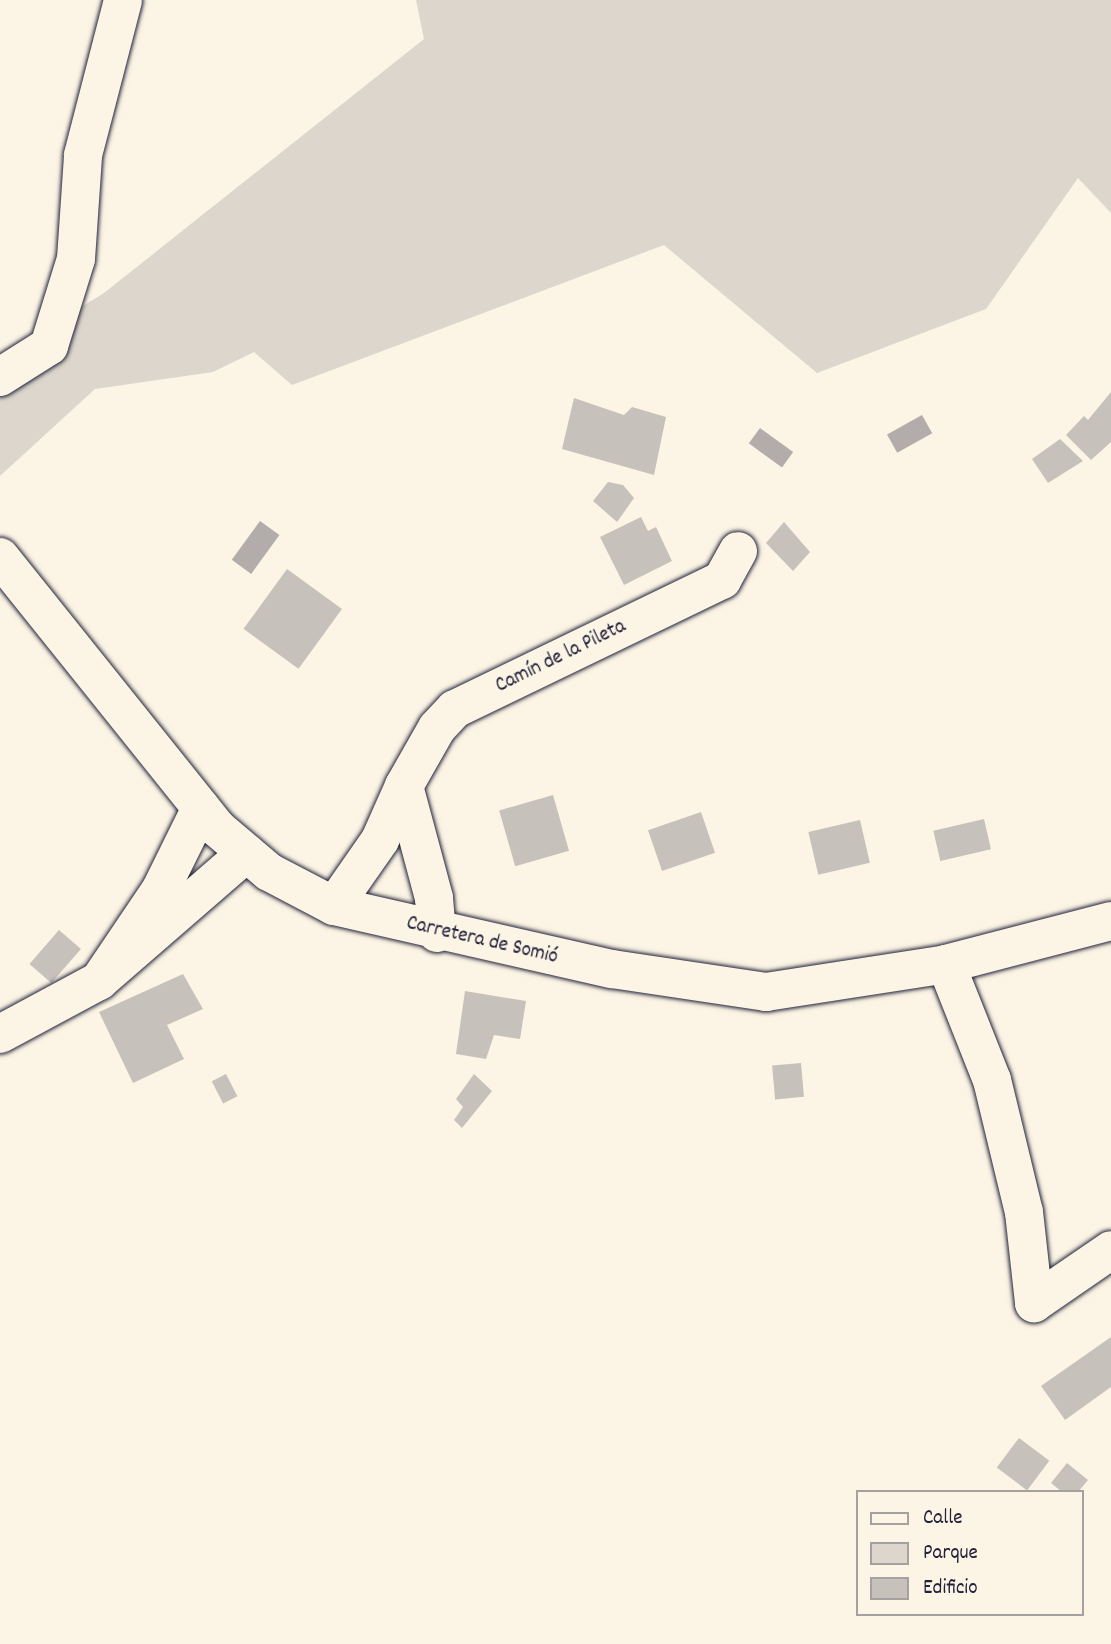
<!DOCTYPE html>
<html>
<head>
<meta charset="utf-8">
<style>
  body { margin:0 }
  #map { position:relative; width:1111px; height:1644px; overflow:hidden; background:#fcf5e5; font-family:Dekko,sans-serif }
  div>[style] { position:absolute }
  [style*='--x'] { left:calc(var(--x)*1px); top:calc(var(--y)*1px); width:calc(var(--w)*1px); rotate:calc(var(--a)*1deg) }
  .green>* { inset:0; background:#dcd6cc }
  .water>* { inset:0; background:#b2adab; transform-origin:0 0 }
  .building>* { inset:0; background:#c6c1bb; transform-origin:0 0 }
  .roads { filter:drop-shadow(0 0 2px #22223b) drop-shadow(0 0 2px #22223b) }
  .minor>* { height:38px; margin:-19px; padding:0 19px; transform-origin:19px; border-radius:19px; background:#fcf5e5 }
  span { translate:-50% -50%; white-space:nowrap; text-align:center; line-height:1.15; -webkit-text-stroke:5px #fcf5e5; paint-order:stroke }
  .street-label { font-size:21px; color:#22223b }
  .legend { position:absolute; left:856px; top:1490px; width:228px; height:126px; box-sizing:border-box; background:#fcf5e5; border:2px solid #a5a1a1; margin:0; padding:9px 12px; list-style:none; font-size:21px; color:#22223b }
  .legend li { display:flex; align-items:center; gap:14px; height:35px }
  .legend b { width:35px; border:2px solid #a5a1a1 }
</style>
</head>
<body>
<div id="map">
  <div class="green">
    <div style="clip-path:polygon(416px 0,1111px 0,1111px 213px,1078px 178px,986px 309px,817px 373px,664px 245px,292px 385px,254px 352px,213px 372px,95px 389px,0 476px,0 357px,104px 293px,424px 39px)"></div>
  </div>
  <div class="water">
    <div style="left:922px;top:415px;width:21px;height:40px;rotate:61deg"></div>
    <div style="left:760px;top:428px;width:41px;height:19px;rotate:36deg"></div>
    <div style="left:260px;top:521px;width:24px;height:48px;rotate:36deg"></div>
  </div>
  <div class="building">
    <div style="clip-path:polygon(1111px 392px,1111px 442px,1091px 460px,1066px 435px,1084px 416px,1088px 420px)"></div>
    <div style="clip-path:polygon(574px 398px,624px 415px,632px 407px,666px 417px,654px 475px,562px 449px)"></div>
    <div style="clip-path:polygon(1060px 439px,1083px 461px,1048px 483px,1032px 459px)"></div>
    <div style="clip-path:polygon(608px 482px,623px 485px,634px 498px,617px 522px,593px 501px)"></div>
    <div style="clip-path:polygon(641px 517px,648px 531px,656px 527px,672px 561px,624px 585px,600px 537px)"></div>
    <div style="clip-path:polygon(784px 522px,810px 552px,793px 571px,766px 543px)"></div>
    <div style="left:287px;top:569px;width:68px;height:74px;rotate:36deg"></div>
    <div style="left:553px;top:795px;width:58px;height:56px;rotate:74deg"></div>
    <div style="left:701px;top:812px;width:43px;height:56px;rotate:71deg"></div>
    <div style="left:984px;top:819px;width:31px;height:52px;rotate:77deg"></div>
    <div style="left:860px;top:820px;width:44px;height:53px;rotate:77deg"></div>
    <div style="left:59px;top:930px;width:29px;height:45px;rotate:41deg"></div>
    <div style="clip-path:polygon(183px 974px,203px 1009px,167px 1025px,184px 1059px,133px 1083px,99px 1012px)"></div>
    <div style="clip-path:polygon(465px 991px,526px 1001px,520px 1039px,494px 1035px,486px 1059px,456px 1054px)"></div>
    <div style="left:801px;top:1063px;width:34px;height:29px;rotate:85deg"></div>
    <div style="left:226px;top:1074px;width:25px;height:16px;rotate:63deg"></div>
    <div style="clip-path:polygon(474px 1074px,492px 1091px,462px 1128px,454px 1120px,463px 1107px,456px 1099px)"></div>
    <div style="clip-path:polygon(1111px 1337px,1111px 1387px,1065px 1420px,1041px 1386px)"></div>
    <div style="left:1019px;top:1438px;width:38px;height:37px;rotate:37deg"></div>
    <div style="clip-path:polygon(1067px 1463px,1088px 1480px,1078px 1492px,1062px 1492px,1051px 1483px)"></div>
  </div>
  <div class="roads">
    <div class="minor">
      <div style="--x:0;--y:377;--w:58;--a:-32.3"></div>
      <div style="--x:49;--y:346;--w:91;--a:-72.8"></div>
      <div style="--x:76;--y:259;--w:104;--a:-86.1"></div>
      <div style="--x:83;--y:155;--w:160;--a:-75.5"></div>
      <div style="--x:0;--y:557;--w:347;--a:51.3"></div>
      <div style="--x:217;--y:828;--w:68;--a:40.2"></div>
      <div style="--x:269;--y:872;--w:73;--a:27.6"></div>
      <div style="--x:334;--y:906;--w:285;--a:12.8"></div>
      <div style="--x:612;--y:969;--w:156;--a:8.5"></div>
      <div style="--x:766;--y:992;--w:182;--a:-8.8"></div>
      <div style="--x:946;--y:964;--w:171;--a:-14.6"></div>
      <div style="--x:201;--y:808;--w:90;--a:116.3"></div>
      <div style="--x:161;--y:889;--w:111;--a:124"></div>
      <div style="--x:99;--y:981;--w:195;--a:-41"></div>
      <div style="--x:334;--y:906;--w:80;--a:-55.1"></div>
      <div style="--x:380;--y:840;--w:59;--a:-66"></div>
      <div style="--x:437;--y:933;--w:35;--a:-95"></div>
      <div style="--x:434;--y:898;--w:116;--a:-105"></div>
      <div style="--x:404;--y:786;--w:67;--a:-60.4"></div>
      <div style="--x:437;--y:728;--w:26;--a:-47"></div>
      <div style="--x:455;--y:709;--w:297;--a:-25.8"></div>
      <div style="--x:722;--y:580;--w:33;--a:-61"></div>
      <div style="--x:946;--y:964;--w:125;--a:68.4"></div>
      <div style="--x:992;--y:1080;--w:136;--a:76.4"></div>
      <div style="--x:1024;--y:1212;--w:92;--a:83.7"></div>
      <div style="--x:1034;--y:1303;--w:93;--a:-34.5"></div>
      <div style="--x:0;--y:1034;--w:112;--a:-28.2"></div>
    </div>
  </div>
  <div class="street-label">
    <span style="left:561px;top:657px;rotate:-26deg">Camín de la Pileta</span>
    <span style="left:482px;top:941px;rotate:13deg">Carretera de Somió</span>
  </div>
  <ul class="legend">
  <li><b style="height:9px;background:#fcf5e5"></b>Calle</li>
  <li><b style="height:19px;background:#dcd6cc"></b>Parque</li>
  <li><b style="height:19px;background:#c6c1bb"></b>Edificio</li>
  </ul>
</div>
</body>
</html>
